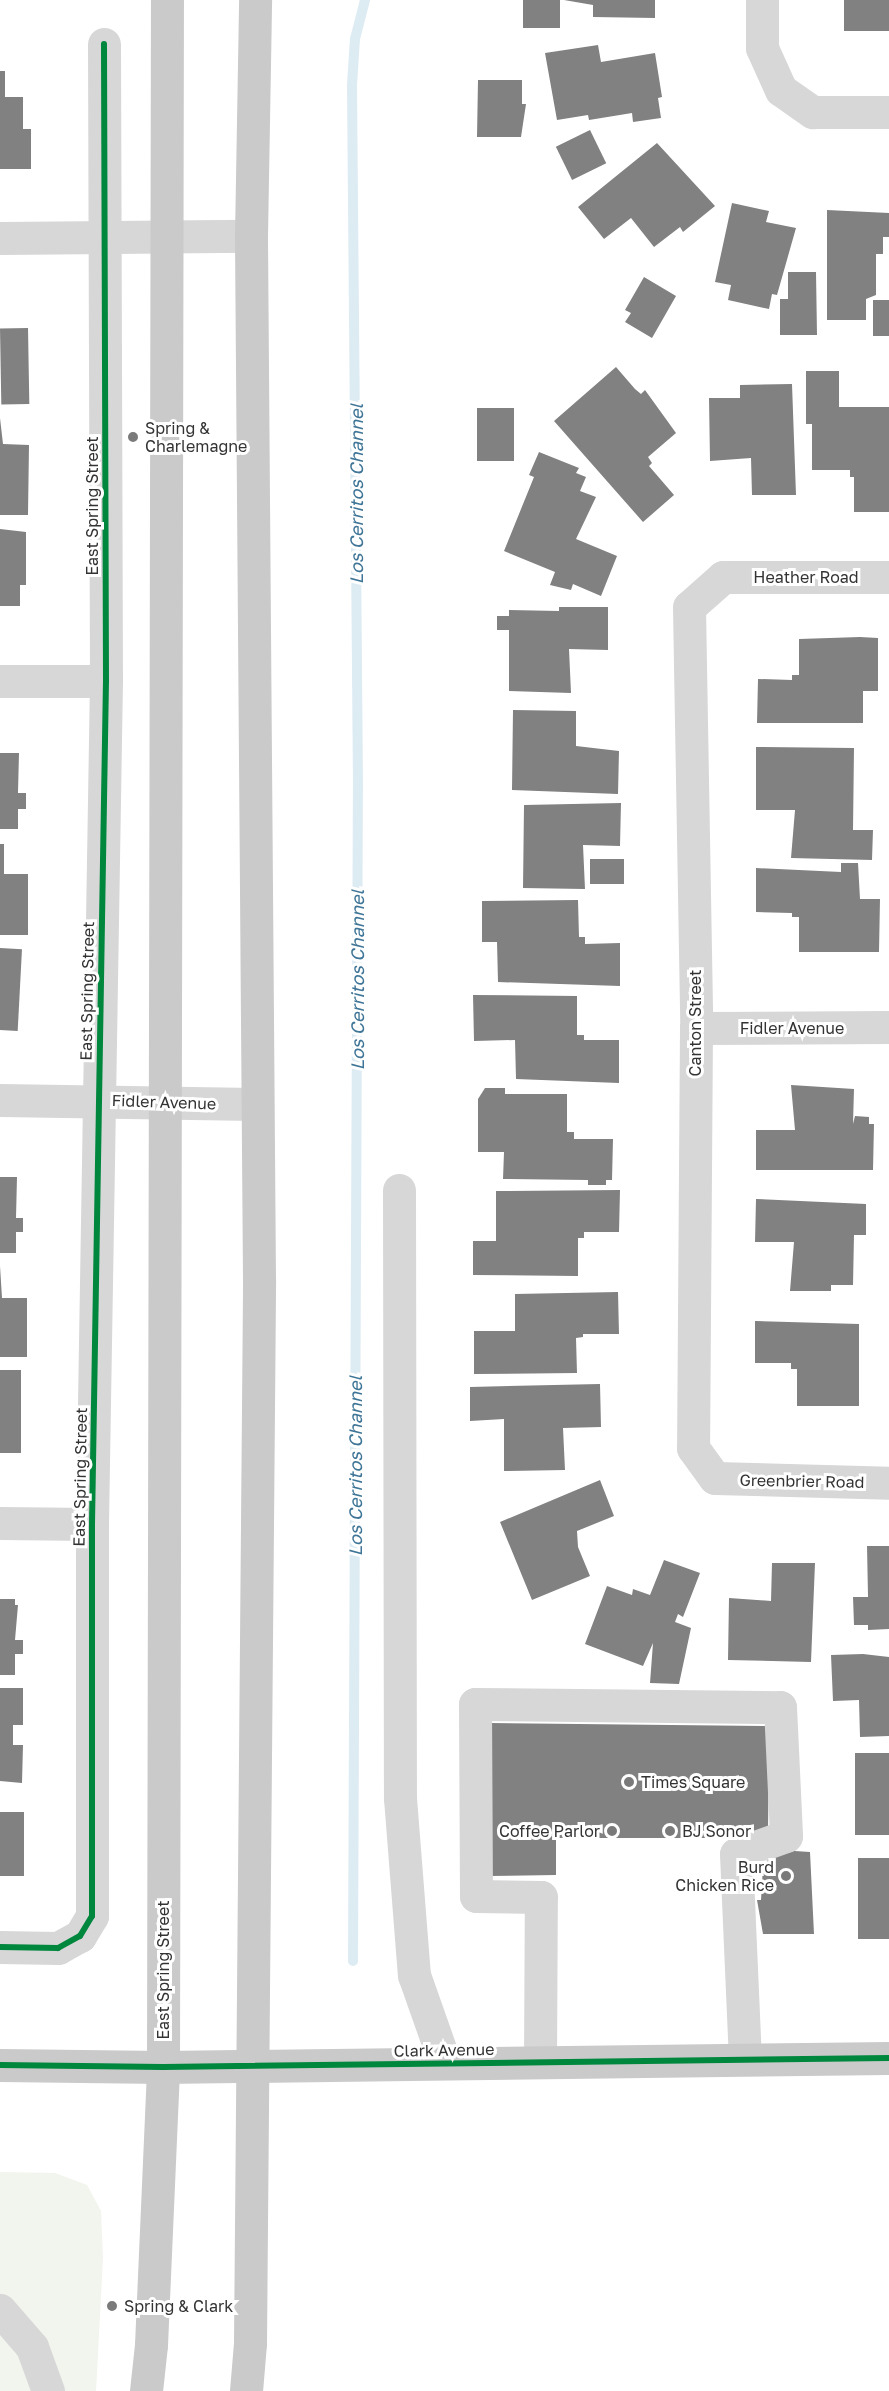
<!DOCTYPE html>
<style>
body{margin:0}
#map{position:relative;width:889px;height:2391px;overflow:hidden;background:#fff;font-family:"Golos Text",sans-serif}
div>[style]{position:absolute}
.green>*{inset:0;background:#f1f5ed}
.stream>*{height:10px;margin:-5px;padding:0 5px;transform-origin:5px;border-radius:5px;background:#ddebf3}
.building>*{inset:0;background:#818181;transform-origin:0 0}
.minor>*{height:33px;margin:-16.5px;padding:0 16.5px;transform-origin:16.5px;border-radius:16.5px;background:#d7d7d7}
.major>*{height:33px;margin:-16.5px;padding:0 16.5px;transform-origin:16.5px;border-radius:16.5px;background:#cacaca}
.cycleway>*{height:6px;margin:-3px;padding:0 3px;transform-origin:3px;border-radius:3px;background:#00873e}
.dots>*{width:16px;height:16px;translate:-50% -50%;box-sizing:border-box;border:3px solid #fff;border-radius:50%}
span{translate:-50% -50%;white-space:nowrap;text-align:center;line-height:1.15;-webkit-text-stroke:6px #fff;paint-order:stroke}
.poi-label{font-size:16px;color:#333}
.left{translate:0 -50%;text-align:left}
.right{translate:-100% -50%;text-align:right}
.street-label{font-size:16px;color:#333}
.water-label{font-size:18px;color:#3f7597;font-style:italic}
</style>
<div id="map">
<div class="green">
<div style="clip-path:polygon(0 2172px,55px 2173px,87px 2185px,101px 2211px,103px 2258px,96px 2391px,0 2391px)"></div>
</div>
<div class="stream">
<div style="left:353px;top:1961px;width:1174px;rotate:-89.76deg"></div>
<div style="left:358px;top:787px;width:702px;rotate:-90.49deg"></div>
<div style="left:352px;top:85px;width:46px;rotate:-86.3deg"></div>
<div style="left:355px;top:39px;width:40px;rotate:-75.6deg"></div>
</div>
<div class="building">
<div style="left:523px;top:0;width:37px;height:28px"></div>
<div style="clip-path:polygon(564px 0,655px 0,655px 18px,593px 17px,593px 5px)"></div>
<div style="left:844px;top:0;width:45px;height:31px"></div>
<div style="clip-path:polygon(598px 45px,601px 62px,655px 53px,662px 97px,658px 98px,661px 118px,633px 122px,632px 113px,589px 120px,588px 115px,557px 120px,545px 53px)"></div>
<div style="clip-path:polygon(0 71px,5px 71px,5px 97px,23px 97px,23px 129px,31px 129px,31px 169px,0 169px)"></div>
<div style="clip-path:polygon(478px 80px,522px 80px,522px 104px,526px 104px,521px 137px,477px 137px)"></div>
<div style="left:590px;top:130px;width:37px;height:38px;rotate:64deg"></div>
<div style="clip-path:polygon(657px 143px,715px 206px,683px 232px,680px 227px,654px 247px,631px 218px,604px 239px,578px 207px)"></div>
<div style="clip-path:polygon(732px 203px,769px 211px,766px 222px,796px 228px,777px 295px,772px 294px,769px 309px,728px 300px,731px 285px,715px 282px)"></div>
<div style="clip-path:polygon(827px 210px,889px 213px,889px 237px,883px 237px,883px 254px,876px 254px,876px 295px,866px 299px,866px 320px,827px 320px)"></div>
<div style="clip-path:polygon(788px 272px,816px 272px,817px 335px,780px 335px,780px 299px,788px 299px)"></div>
<div style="clip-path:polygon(644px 277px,676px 296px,652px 338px,625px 322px,631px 313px,625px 310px)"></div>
<div style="left:873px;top:300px;width:16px;height:36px"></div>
<div style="left:28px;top:328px;width:76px;height:28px;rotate:89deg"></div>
<div style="clip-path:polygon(616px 367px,635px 389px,641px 394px,645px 390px,676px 433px,648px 457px,652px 463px,649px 466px,674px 495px,643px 522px,554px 421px)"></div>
<div style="clip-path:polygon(806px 371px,839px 371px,839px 407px,889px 407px,889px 512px,854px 512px,854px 477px,850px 477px,850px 470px,812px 470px,812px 424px,806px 424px)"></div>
<div style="clip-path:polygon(792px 384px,796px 495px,752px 495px,751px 458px,710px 461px,709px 398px,740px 398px,740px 385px)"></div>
<div style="left:477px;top:408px;width:37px;height:53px"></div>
<div style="clip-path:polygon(0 418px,3px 444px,29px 445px,28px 515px,0 515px)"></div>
<div style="clip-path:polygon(539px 452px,579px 468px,576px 473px,586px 477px,580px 491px,596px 497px,576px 539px,617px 556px,601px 596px,573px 584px,571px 590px,550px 585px,555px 572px,504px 551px,534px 477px,529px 475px)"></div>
<div style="clip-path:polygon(0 529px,26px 532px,26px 585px,20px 585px,20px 606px,0 606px)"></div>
<div style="clip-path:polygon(559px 607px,608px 607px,608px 650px,569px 649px,571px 693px,509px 691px,509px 630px,497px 630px,497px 616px,509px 616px,509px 610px,559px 611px)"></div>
<div style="clip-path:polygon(860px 637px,878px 638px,878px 691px,863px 691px,863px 723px,757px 723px,758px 679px,792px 680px,792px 675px,799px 675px,799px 639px)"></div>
<div style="clip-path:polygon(513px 710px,576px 711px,576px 746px,619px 751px,618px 794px,512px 790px)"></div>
<div style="clip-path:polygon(756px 747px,854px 748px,853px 830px,873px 830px,872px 860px,791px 858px,795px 810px,756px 810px)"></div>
<div style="clip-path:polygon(0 753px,19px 753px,18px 793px,26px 793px,26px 809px,18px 809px,18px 829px,0 829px)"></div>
<div style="clip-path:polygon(621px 803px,620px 846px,583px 845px,585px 889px,523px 888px,524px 805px)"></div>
<div style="clip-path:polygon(0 844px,4px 844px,4px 874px,28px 874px,28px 935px,0 935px)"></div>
<div style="left:590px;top:859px;width:34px;height:25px"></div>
<div style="clip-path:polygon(841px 863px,858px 863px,860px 899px,880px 899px,879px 952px,799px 952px,799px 917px,792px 917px,792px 913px,756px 912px,756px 868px,841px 872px)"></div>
<div style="clip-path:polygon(578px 900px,579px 937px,585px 937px,585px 944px,620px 943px,620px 986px,498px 982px,497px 942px,482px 942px,482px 901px)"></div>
<div style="left:0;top:948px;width:22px;height:82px;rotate:3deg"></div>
<div style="clip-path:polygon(473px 995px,577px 996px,577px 1035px,584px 1035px,584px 1040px,619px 1040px,619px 1083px,516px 1079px,515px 1040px,474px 1041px)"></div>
<div style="clip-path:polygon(791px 1085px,854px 1089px,853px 1124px,855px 1116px,869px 1117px,869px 1124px,874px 1124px,873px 1170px,756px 1170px,756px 1130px,795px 1130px)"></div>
<div style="clip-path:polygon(485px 1088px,505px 1088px,505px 1094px,567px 1094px,567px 1132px,574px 1132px,574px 1139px,613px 1139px,612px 1180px,606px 1180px,606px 1185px,588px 1185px,588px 1180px,503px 1179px,504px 1152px,478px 1152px,478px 1099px)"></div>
<div style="clip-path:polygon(0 1177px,17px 1177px,16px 1218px,23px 1218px,23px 1232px,16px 1232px,16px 1253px,0 1253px)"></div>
<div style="clip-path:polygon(620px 1190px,619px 1232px,584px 1232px,584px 1238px,578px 1238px,578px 1276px,473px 1275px,473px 1241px,496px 1241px,496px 1191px)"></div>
<div style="clip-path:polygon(756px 1199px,866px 1204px,866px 1235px,854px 1235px,853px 1285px,831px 1285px,831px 1291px,790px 1291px,794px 1242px,755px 1242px)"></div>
<div style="clip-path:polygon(0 1266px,2px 1298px,27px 1298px,27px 1357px,0 1357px)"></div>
<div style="clip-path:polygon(618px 1292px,619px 1334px,583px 1334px,583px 1337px,576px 1338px,577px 1373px,474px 1374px,474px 1331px,515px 1331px,515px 1294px)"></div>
<div style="clip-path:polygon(755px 1321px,859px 1324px,859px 1406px,797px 1406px,797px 1369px,791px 1369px,791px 1363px,755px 1363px)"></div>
<div style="left:0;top:1370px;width:21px;height:83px"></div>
<div style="clip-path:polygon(600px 1384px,601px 1427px,563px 1428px,565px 1470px,504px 1471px,504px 1419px,470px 1421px,470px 1387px)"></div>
<div style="clip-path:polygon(600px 1480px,614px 1516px,577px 1531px,578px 1547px,590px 1576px,532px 1600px,500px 1522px)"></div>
<div style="clip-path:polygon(867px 1546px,889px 1546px,889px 1629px,868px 1630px,868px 1625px,854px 1625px,853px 1597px,868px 1597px)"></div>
<div style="clip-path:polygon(664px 1560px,700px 1573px,683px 1617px,678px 1614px,675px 1622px,691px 1628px,679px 1684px,650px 1683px,653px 1643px,643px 1666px,585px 1644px,607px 1586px,632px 1595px,633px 1589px,650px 1595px)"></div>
<div style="clip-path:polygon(772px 1563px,815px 1563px,811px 1662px,728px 1660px,729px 1598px,771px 1601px)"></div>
<div style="clip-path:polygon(0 1599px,15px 1599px,15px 1605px,18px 1605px,15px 1640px,23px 1640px,23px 1654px,15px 1654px,15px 1675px,0 1675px)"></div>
<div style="clip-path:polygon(863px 1654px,889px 1657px,889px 1736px,860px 1737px,859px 1700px,833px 1701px,831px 1655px)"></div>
<div style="clip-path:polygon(0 1688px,23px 1688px,23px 1725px,13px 1725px,13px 1745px,23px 1745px,22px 1783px,0 1781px)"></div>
<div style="clip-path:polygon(490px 1723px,769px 1726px,768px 1838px,556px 1838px,556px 1875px,489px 1876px)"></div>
<div style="left:855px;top:1753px;width:34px;height:82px"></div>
<div style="left:0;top:1812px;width:24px;height:64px"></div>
<div style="clip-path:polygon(764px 1849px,810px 1852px,814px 1934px,763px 1934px,757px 1900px,761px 1900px)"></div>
<div style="left:858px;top:1858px;width:31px;height:81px"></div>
</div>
<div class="minor">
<div style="left:762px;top:0;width:48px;rotate:90deg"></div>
<div style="left:762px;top:48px;width:46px;rotate:65.7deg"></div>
<div style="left:781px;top:90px;width:39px;rotate:35deg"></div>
<div style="left:813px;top:112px;width:76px"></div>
<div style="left:0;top:238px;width:251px;rotate:-0.5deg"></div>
<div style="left:889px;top:577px;width:166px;rotate:180deg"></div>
<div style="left:723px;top:577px;width:45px;rotate:138.6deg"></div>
<div style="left:689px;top:607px;width:421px;rotate:89deg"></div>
<div style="left:696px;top:1028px;width:420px;rotate:90.4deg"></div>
<div style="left:693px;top:1448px;width:37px;rotate:54deg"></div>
<div style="left:715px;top:1478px;width:174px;rotate:1.6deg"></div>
<div style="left:0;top:681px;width:106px"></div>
<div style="left:696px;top:1028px;width:193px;rotate:-0.3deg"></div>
<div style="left:0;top:1100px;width:255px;rotate:0.9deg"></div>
<div style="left:399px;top:1190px;width:608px;rotate:89.91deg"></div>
<div style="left:400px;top:1798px;width:178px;rotate:85.5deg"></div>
<div style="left:414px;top:1975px;width:93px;rotate:70.6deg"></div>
<div style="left:0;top:1523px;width:92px;rotate:0.6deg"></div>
<div style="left:0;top:1947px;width:58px;rotate:1deg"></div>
<div style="left:58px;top:1948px;width:25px;rotate:-29deg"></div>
<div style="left:80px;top:1936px;width:23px;rotate:-59deg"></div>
<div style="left:92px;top:1916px;width:392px;rotate:-90deg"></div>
<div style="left:92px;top:1524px;width:843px;rotate:-89.05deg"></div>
<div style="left:106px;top:681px;width:637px;rotate:-90.18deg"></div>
<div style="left:540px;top:2062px;width:165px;rotate:-89.7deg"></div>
<div style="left:541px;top:1897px;width:65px;rotate:-179.1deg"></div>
<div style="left:476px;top:1896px;width:192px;rotate:-90.3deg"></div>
<div style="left:475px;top:1704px;width:305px;rotate:0.6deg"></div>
<div style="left:780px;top:1707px;width:129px;rotate:87.3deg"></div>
<div style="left:786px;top:1836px;width:53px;rotate:160.2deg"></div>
<div style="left:736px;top:1854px;width:205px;rotate:87.5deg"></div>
<div style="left:0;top:2310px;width:49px;rotate:49.1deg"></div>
<div style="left:32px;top:2347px;width:47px;rotate:70deg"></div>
</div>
<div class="major">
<div style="left:0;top:2065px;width:163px;rotate:0.7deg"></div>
<div style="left:163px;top:2067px;width:726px;rotate:-0.71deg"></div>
<div style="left:146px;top:2391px;width:46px;rotate:-83.8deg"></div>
<div style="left:151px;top:2345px;width:278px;rotate:-87.5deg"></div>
<div style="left:163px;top:2067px;width:2067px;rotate:-89.89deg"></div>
<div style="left:246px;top:2391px;width:48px;rotate:-85.2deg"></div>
<div style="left:250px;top:2343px;width:1063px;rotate:-89.51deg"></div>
<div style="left:259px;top:1280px;width:1044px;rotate:-90.44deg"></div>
<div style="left:251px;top:236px;width:236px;rotate:-89deg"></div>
</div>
<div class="cycleway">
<div style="left:0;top:1947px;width:58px;rotate:1deg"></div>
<div style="left:58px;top:1948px;width:25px;rotate:-29deg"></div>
<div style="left:80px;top:1936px;width:23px;rotate:-59deg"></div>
<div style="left:92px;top:1916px;width:392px;rotate:-90deg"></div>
<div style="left:92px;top:1524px;width:843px;rotate:-89.05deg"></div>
<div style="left:106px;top:681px;width:637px;rotate:-90.18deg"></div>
<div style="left:0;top:2065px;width:163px;rotate:0.7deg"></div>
<div style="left:163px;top:2067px;width:726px;rotate:-0.71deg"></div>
</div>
<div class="dots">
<div style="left:133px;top:437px;background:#7a7a7a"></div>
<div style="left:629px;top:1782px;background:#7a7a7a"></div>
<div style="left:612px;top:1831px;background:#7a7a7a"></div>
<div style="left:670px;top:1831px;background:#7a7a7a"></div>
<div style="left:786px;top:1876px;background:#7a7a7a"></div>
<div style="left:112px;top:2306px;background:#7a7a7a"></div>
</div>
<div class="poi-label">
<span class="left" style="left:145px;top:437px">Spring &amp;<br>Charlemagne</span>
<span class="left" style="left:641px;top:1782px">Times Square</span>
<span class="right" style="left:600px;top:1831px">Coffee Parlor</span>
<span class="left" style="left:682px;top:1831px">BJ Sonor</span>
<span class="right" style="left:774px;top:1876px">Burd<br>Chicken Rice</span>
<span class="left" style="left:124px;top:2306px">Spring &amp; Clark</span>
</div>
<div class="street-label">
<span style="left:92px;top:506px;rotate:-90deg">East Spring Street</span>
<span style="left:806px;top:577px">Heather Road</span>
<span style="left:87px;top:991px;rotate:-89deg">East Spring Street</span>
<span style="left:695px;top:1023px;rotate:-90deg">Canton Street</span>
<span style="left:792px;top:1028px">Fidler Avenue</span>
<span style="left:164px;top:1102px;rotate:2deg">Fidler Avenue</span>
<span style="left:80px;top:1477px;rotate:-89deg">East Spring Street</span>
<span style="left:802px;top:1481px;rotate:1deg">Greenbrier Road</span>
<span style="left:163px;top:1970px;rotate:-90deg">East Spring Street</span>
<span style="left:444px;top:2050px;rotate:-1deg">Clark Avenue</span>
</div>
<div class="water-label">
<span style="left:356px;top:494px;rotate:-90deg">Los Cerritos Channel</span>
<span style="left:357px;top:980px;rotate:-90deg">Los Cerritos Channel</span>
<span style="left:355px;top:1466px;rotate:-90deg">Los Cerritos Channel</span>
</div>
</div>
